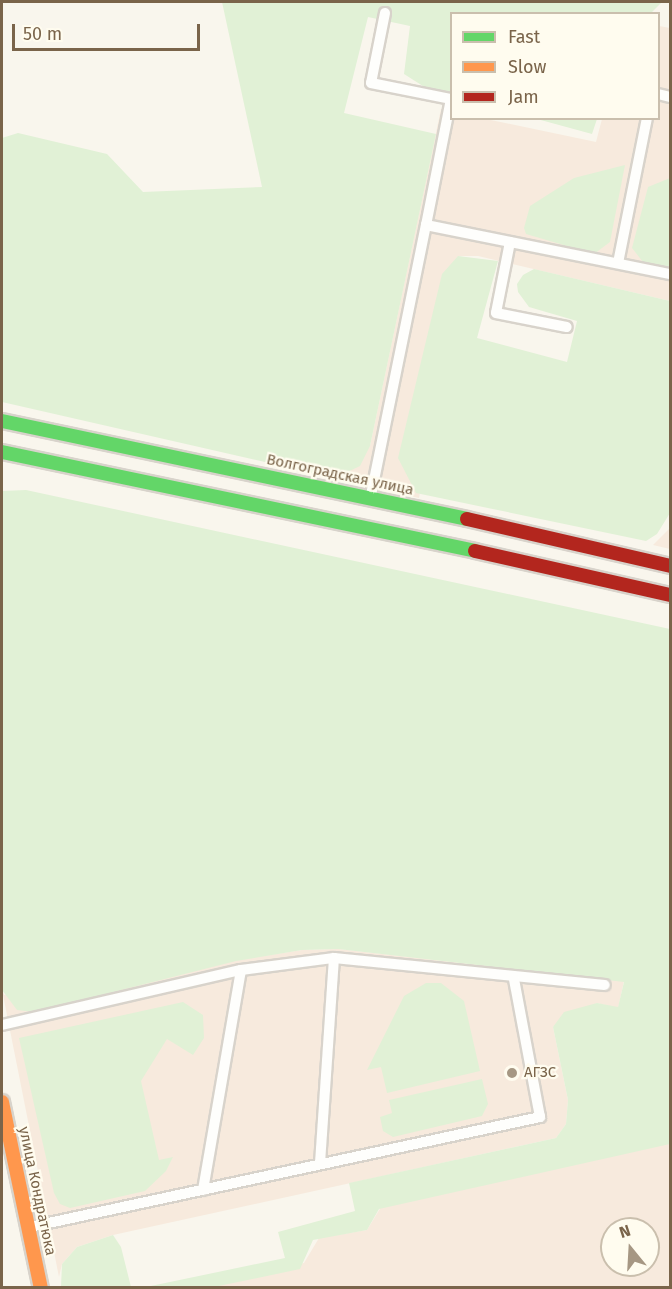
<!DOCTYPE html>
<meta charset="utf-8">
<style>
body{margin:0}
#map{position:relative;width:672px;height:1289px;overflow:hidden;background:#f9f6ed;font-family:"Fira Sans",sans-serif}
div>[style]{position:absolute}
.commercial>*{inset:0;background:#f7eadd}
.green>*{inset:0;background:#e1f1d6}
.roads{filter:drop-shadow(2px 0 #d8d3cb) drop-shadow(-2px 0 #d8d3cb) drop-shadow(0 2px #d8d3cb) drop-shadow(0 -2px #d8d3cb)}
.lane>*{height:10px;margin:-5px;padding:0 5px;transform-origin:5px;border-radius:5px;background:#fefefc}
.fast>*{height:14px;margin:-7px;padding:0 7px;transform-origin:7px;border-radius:7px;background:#63d668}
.slow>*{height:14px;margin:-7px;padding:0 7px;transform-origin:7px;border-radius:7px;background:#ff974d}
.jam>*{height:14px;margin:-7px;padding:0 7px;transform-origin:7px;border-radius:7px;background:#b3261e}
.dots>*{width:16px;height:16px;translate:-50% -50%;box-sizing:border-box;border:3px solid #fffcef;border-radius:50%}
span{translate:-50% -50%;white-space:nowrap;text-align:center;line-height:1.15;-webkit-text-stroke:4.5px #fffcef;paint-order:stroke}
.street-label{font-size:15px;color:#7a644a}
.poi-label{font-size:15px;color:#7a644a}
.left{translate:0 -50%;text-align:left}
.frame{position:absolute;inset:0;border:3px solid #7a644a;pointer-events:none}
.legend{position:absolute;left:450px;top:12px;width:210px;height:108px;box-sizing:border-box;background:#fffcef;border:2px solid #cabfad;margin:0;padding:8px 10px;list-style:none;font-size:18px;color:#7a644a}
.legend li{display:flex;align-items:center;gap:12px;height:30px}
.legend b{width:30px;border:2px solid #cabfad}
.north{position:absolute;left:600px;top:1217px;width:60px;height:60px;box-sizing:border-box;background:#fffcef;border:2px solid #cabfad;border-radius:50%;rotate:342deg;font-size:16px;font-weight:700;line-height:24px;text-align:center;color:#7a644a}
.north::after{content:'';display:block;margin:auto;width:21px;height:27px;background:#a69783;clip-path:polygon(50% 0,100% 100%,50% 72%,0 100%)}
.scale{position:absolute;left:12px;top:24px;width:188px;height:27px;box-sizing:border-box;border:3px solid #7a644a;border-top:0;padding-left:8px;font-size:18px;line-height:21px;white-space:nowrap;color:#7a644a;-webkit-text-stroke:4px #fffcef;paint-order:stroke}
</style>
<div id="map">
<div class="commercial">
<div style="clip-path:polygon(659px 26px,670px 28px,670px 301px,478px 256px,458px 256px,419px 498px,335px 478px,370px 446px,441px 109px,451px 111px,452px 118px,486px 119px,596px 142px,602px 119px,658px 118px)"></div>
<div style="clip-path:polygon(670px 528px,670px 549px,653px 545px)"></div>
<div style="clip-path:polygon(338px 949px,624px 981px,618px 1008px,597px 1003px,553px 1027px,568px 1100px,566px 1124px,556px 1138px,113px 1235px,77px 1247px,62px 1264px,59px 1277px,2px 990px,4px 995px,302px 950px)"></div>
<div style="clip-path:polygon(evenodd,670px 1140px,670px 1287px,188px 1288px,304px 1263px,319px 1238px,367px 1230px,381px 1207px,670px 1140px,612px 1229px,648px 1229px,648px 1265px,612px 1265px,612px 1229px)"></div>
</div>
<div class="green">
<div style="clip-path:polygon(222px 2px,662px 2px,651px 13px,452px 14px,451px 95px,426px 88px,404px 74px,410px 26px,368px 17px,344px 113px,436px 134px,370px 446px,360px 466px,335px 478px,2px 402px,2px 138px,18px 133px,107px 154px,143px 192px,262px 187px)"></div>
<div style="clip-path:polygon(537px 119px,597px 119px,592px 134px)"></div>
<div style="clip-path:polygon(625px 165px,610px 242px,594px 254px,526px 234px,524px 228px,530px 206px,574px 178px)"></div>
<div style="clip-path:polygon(670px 178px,670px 268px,643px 262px,632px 248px,648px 187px)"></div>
<div style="clip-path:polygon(458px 256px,498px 261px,477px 338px,567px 362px,577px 321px,529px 307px,518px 292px,517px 284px,523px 275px,534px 269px,670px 301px,670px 513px,657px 534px,646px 541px,416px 493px,398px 458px,442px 274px)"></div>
<div style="clip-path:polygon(26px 490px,670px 629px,670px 1144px,379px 1209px,367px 1230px,313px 1240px,300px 1269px,214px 1287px,146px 1287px,285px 1258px,278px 1232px,355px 1211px,349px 1183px,556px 1138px,566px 1124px,568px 1100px,553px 1027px,564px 1012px,597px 1003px,618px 1007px,624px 982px,338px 949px,302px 950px,236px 961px,34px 1012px,17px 1010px,2px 990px,2px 491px)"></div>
<div style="clip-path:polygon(426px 983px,441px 983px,464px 1001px,480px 1071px,387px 1093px,381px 1067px,367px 1070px,404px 996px)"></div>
<div style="clip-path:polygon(183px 1002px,203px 1015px,204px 1038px,193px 1055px,167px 1039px,141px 1081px,159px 1160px,173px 1157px,166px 1171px,145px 1191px,70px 1208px,60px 1204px,54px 1193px,19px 1038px)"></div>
<div style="clip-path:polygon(482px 1079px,488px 1104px,482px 1116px,393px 1137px,383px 1131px,380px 1117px,392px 1113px,389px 1100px)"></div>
<div style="clip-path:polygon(113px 1235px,121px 1247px,131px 1287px,61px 1287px,62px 1264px,77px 1247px)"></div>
</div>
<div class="roads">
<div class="lane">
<div style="left:385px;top:13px;width:71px;rotate:101.3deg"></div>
<div style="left:371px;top:83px;width:82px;rotate:11.3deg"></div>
<div style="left:451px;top:99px;width:128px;rotate:101.2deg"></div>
<div style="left:658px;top:94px;width:12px;rotate:14deg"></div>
<div style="left:510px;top:242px;width:72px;rotate:101.2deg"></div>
<div style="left:496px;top:313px;width:72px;rotate:11.2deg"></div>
<div style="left:618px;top:263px;width:148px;rotate:-78.7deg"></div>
<div style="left:371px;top:495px;width:276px;rotate:-78.5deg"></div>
<div style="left:426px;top:225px;width:249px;rotate:11.4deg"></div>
<div style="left:2px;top:1025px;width:245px;rotate:-13deg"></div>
<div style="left:241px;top:970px;width:94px;rotate:-7.4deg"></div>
<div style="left:334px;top:958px;width:272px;rotate:5.7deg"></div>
<div style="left:320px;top:1163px;width:205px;rotate:-86.1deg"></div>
<div style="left:203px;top:1190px;width:223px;rotate:-80.2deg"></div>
<div style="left:30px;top:1227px;width:522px;rotate:-12.17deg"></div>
<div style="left:540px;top:1117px;width:140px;rotate:-100.7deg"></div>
</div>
<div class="fast">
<div style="left:2px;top:421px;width:475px;rotate:11.9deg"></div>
<div style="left:2px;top:452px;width:483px;rotate:11.8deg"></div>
</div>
<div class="slow">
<div style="left:2px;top:1102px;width:190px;rotate:78.2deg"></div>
</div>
<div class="jam">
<div style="left:467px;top:519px;width:208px;rotate:13deg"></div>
<div style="left:475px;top:551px;width:200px;rotate:12.7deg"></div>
</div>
</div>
<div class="dots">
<div style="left:512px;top:1073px;background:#a69783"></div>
</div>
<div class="street-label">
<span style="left:340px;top:475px;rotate:12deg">Волгоградская улица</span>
<span style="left:37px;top:1191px;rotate:78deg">улица Кондратюка</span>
</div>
<div class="poi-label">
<span class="left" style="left:524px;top:1073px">АГЗС</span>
</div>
<div class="frame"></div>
<ul class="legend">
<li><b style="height:8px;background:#63d668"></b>Fast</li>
<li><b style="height:8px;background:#ff974d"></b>Slow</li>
<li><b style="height:8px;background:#b3261e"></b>Jam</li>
</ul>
<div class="north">N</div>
<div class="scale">50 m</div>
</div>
